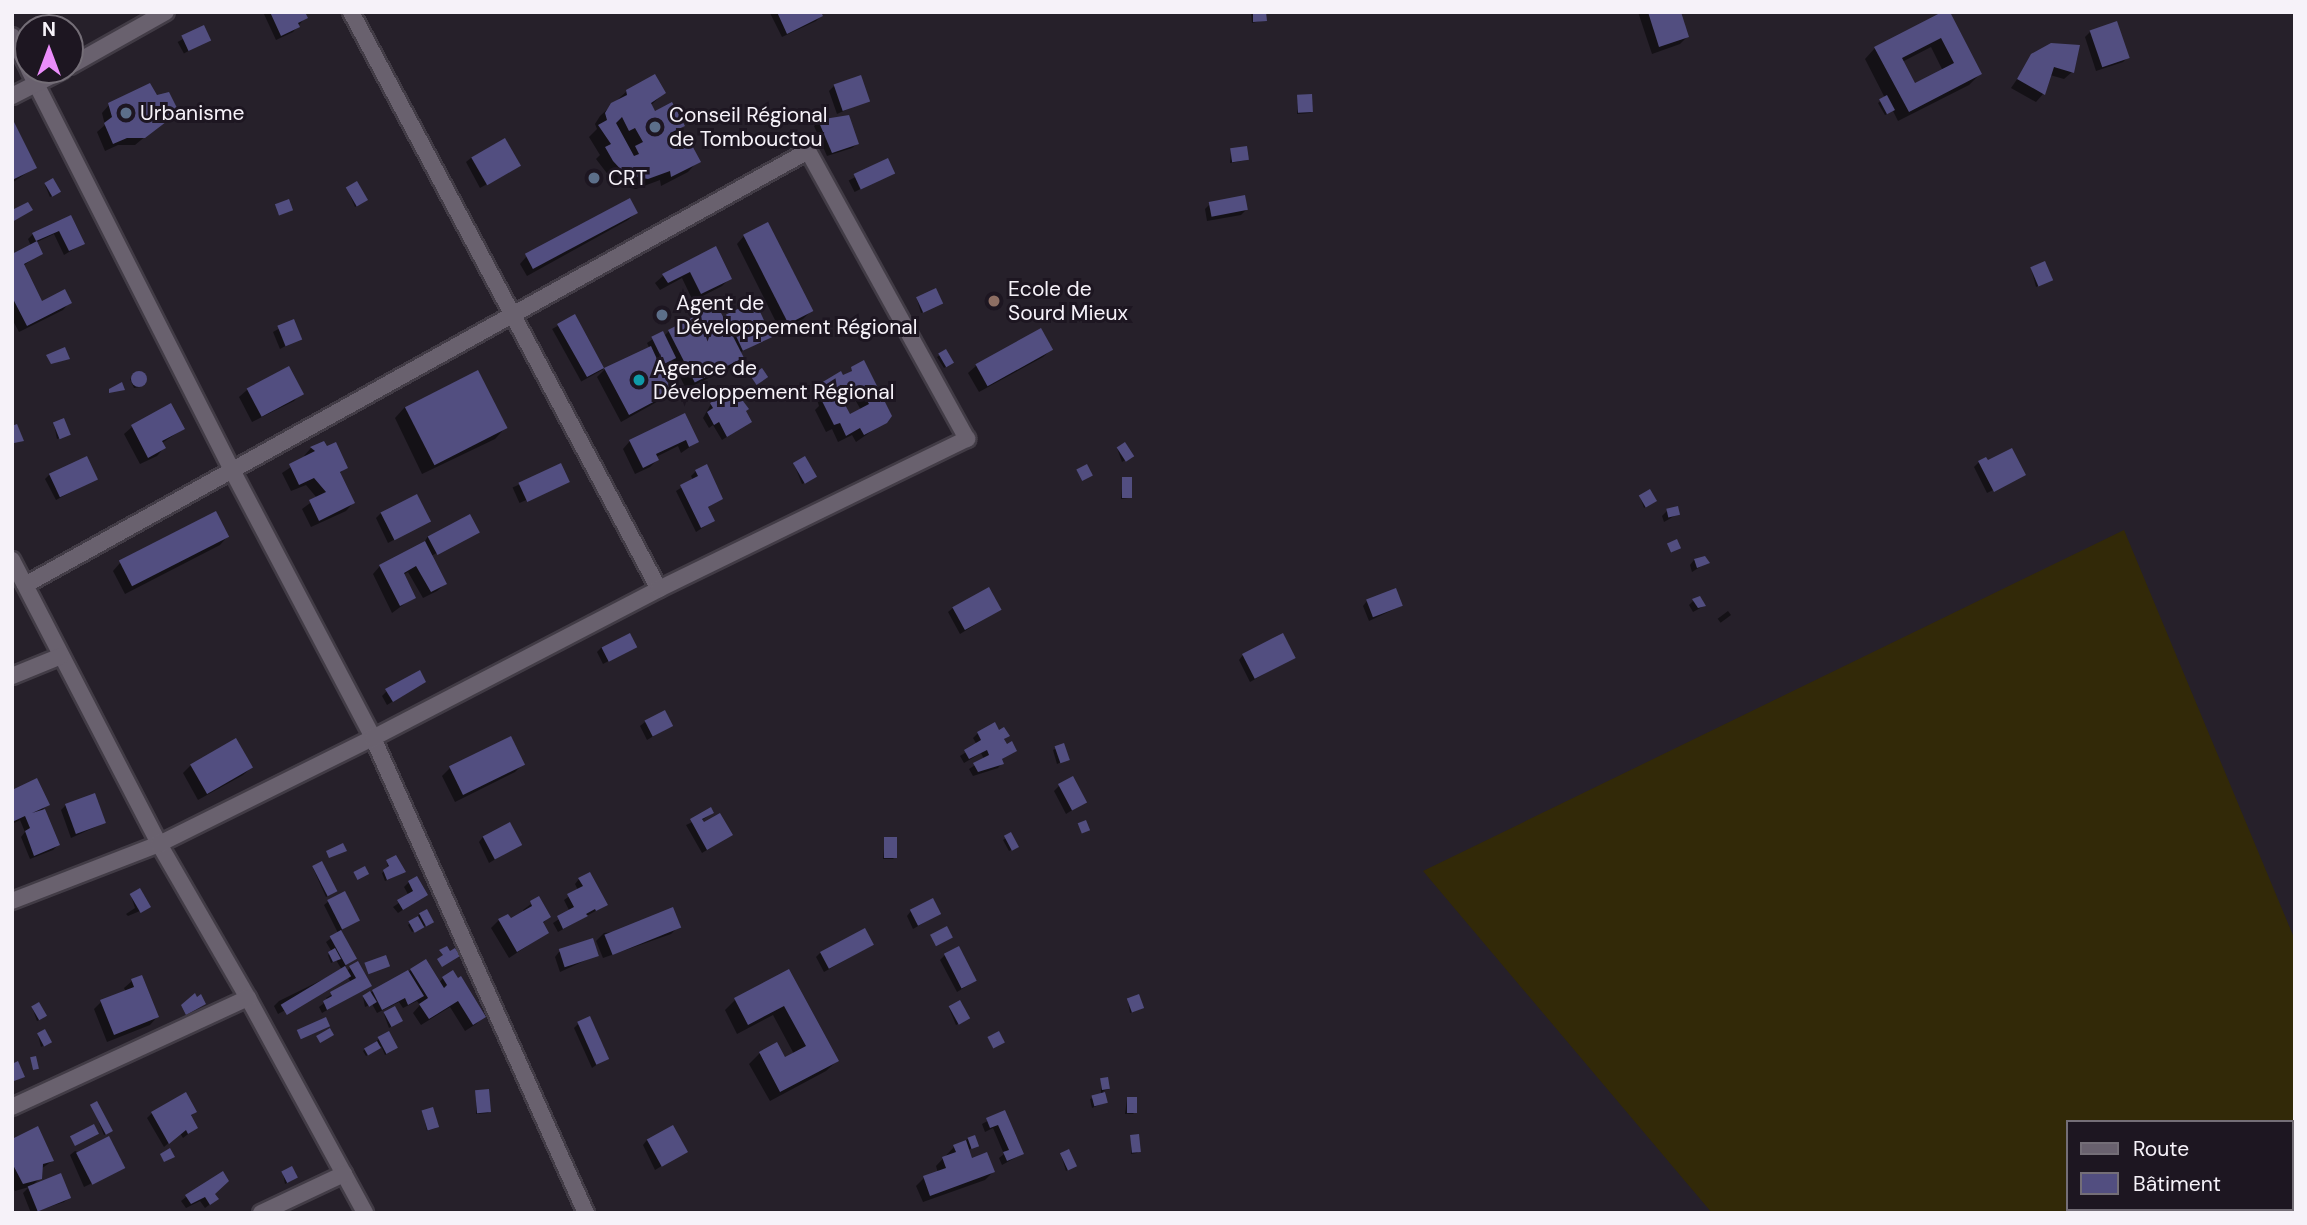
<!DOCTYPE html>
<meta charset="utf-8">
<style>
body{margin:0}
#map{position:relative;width:2307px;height:1225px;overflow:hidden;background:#26202a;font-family:"DM Sans",sans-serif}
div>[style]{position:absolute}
.sand>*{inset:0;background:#322908}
.shadow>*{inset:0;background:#0007;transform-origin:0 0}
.building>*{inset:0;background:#524e80;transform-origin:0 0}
.round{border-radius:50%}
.roads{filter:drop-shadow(2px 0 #423c46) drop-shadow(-2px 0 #423c46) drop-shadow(0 2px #423c46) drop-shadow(0 -2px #423c46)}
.minor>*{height:16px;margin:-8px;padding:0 8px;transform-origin:8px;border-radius:8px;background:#69616e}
.dots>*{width:19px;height:19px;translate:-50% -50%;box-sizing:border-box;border:4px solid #1d1621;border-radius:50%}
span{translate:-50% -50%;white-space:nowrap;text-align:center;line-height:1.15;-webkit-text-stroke:6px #1d1621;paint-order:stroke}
.poi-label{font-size:21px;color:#f6f2f9}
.left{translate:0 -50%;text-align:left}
.frame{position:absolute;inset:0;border:14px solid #f6f2f9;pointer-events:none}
.legend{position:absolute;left:2066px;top:1120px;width:228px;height:91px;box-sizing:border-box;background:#1d1621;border:2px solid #746e77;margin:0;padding:9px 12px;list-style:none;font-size:21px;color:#f6f2f9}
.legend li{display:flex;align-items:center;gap:14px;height:35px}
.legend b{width:35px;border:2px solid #746e77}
.north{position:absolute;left:14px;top:14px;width:70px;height:70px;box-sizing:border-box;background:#1d1621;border:2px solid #746e77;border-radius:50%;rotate:0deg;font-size:19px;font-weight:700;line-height:28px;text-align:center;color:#f6f2f9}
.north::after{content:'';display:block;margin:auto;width:24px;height:32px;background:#eb8dfb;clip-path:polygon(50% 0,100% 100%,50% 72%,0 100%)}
</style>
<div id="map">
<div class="sand">
<div style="clip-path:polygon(evenodd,2124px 530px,2295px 940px,2295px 1213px,1712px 1213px,1423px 871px,2124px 530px,2067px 1122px,2291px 1122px,2291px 1209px,2067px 1209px,2067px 1122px)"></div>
</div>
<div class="shadow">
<div style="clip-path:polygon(41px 12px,60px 12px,50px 20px)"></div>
<div style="clip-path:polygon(263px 12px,303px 12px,305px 18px,293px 32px,276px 40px)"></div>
<div style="clip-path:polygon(819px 12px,821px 16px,816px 21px,782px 37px,770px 13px)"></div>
<div style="clip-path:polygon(1251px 12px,1265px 12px,1265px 20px,1252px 23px)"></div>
<div style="clip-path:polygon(1638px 12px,1679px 12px,1687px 37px,1680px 44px,1652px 54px)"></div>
<div style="clip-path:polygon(evenodd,1945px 12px,1980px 74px,1969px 85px,1898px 121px,1893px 111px,1885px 115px,1878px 103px,1885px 98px,1865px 59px,1875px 48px,1945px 12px,1931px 47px,1943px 71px,1914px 85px,1902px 62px,1931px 47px)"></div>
<div style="clip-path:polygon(2116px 23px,2128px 57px,2123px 62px,2096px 71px,2085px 37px,2090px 32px)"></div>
<div style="left:203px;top:28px;width:13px;height:29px;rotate:61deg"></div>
<div style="clip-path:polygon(2033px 56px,2072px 72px,2064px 79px,2050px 75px,2043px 94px,2036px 102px,2011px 88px)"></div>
<div style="clip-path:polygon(834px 86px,868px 100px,837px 114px,829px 91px)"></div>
<div style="clip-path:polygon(627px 91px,664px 93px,650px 106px,655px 114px,683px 125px,670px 137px,675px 147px,698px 161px,688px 172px,661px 186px,660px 180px,636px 189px,616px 185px,596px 159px,600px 155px,589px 137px,597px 129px,595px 124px,600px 116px)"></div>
<div style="clip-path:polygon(1298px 97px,1312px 112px,1310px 113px,1297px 114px)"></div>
<div style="clip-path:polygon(109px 105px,171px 115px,135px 145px,118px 145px,105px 151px,97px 132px,105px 125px,102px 113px)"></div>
<div style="clip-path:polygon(12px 121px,35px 167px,12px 183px)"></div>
<div style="clip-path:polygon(819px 122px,857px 144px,852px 148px,827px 156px,814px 126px)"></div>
<div style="clip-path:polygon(1231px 150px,1247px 160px,1230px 163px)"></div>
<div style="clip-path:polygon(471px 158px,519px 166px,480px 188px,466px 162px)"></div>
<div style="left:887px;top:161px;width:13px;height:43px;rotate:63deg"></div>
<div style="clip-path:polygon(45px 185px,57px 193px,50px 197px)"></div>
<div style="clip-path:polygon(347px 188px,364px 202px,355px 207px)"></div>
<div style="clip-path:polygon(1210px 204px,1246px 210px,1241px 215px,1207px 221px,1205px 209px)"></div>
<div style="clip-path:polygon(636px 213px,628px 220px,527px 276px,520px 264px,527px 256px)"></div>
<div style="clip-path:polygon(70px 217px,82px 244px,64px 255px,54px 234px,35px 243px,41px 253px,23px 266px,42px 303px,70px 302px,63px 310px,19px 332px,12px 319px,12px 256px,31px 246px,28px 239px,33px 234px)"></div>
<div style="clip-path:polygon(744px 236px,811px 311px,803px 319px,780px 330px,737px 244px)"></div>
<div style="clip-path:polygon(715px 248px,730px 278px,722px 286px,693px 301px,682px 278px,660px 290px,655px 283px,663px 276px)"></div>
<div style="clip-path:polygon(2031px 268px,2049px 281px,2036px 287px)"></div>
<div style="clip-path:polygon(917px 299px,939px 304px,921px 313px)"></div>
<div style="clip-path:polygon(727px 316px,770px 336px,739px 353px,741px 358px,734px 366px,686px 389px,672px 360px,659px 368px,670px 392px,662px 399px,621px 422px,597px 377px,605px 369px,650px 349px,647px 343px,662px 333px,664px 336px,669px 331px,723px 320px)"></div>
<div style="left:574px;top:317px;width:60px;height:25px;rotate:61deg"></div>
<div style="clip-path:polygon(293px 321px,300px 338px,280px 349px,273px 332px)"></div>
<div style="clip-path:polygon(1051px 350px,1043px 357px,979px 392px,968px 373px,976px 366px)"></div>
<div style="clip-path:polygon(946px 351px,950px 364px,944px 368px,937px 357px)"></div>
<div style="clip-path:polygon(evenodd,864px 363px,889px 419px,856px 442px,852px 435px,838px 442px,832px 429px,826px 432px,815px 410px,819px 406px,815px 393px,822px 385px,842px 378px,864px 363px,853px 396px,861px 410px,849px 416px,842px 402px,853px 396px)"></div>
<div style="clip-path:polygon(139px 374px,144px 381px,140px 387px,134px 388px,130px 379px)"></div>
<div style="clip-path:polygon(247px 390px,301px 393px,294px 401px,252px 422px,239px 397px)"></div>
<div style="clip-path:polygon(711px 404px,750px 422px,722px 440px,713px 425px,709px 428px,703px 418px)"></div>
<div style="clip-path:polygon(170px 406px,183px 429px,162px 443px,164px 448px,157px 456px,140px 464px,124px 434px,132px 427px)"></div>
<div style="clip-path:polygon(405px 407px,505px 428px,495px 439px,422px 474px,395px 418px)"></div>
<div style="clip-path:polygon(684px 415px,697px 442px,681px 453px,678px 446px,656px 457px,657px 460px,650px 467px,635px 474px,623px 449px,630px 441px)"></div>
<div style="clip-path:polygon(54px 424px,69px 434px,57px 439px)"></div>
<div style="clip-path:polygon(323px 443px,346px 467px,339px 474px,353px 503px,346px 511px,311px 527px,302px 509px,317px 498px,306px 485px,291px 491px,282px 473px,306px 457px,304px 456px,311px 448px)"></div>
<div style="clip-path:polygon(1117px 448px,1130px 457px,1122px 462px)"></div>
<div style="clip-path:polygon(1979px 462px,2024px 475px,1987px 493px,1974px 467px)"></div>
<div style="clip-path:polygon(794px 464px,813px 479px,802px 484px)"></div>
<div style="left:561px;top:466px;width:17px;height:53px;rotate:66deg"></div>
<div style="clip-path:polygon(696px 471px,721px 499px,707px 508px,713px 521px,696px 532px,676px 491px,693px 480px,691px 476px)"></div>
<div style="clip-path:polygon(50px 474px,96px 479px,56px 500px,45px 479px)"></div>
<div style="clip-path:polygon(1123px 479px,1131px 496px,1129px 498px,1121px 499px)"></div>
<div style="clip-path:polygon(1640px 497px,1653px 502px,1644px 508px)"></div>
<div style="clip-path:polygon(1667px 511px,1678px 514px,1664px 522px,1662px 516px)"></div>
<div style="clip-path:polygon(381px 513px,429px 521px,388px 543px,376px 518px)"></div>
<div style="clip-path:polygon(477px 532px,431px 556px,445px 584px,437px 591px,423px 598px,408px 572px,403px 575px,414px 597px,392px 613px,373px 574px,380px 566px,424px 543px,428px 536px)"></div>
<div style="clip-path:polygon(227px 537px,220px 545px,125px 594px,113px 571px,120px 563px)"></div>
<div style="clip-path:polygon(1694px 560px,1708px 562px,1692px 572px,1690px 565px)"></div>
<div style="clip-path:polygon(1367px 601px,1401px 606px,1369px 621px,1363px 606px)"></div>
<div style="clip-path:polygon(1693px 601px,1704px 606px,1693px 612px,1689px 605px)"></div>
<div style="clip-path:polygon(953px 608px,999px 610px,960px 634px,948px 612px)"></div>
<div style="left:1728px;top:611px;width:5px;height:13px;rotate:53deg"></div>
<div style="clip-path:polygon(602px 647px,635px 647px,603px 664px,597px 652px)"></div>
<div style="clip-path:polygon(1243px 655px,1294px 657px,1250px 682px,1239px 660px)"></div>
<div style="clip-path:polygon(424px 682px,387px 705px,382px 696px,387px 691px)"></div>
<div style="clip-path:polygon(645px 722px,671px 726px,647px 740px,640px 726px)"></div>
<div style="clip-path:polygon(994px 724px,998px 732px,1007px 736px,1003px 741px,1006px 747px,1015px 750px,1001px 760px,1002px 763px,998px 768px,973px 776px,969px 769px,984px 759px,981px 753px,964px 763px,960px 756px,977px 745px,973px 738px,978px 733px)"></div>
<div style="clip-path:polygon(1063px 745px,1068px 759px,1057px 764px,1053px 750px)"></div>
<div style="clip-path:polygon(523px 764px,515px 772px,455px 802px,442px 776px,450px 768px)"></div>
<div style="clip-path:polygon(191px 765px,251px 768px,243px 775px,198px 800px,183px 773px)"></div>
<div style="clip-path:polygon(1059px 786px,1085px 802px,1066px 814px,1054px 791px)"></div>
<div style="clip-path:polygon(12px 792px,48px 804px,43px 809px,58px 845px,53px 850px,30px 859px,21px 837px,25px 832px,20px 820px,12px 824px)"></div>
<div style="clip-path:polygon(66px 805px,104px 823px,71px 838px,61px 810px)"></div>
<div style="clip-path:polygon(712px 813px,701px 821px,731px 835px,702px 853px,686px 825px)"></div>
<div style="clip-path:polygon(1010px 835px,1015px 848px,1009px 851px,1003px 840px)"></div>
<div style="clip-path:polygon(483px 837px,520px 844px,489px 863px,479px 842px)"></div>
<div style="clip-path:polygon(885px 839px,895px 857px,893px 859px,883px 859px)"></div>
<div style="clip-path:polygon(387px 861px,402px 873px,385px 881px,382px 873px,388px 869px)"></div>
<div style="clip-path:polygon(313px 868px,333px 893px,326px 897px)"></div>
<div style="clip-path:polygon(579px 879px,606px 905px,558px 932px,553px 923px,570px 912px,564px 900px,578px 890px,575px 884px)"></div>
<div style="clip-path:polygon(409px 882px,425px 895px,398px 913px,393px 907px,409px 896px,404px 887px)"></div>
<div style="clip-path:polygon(131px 896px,147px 908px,128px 916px,126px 914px,135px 908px)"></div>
<div style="clip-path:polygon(539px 898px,549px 917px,542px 924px,547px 933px,509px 958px,491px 928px,499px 920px,510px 921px,524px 913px,523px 910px)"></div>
<div style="clip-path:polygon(329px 901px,357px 919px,340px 931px,355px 958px,344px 967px,346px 972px,350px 968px,369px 986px,322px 1013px,319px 1007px,328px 1000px,326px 998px,351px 983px,348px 977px,278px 1014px,274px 1006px,279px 1001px,342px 970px,336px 960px,331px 963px,328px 955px,332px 952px,326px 942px,338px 933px,324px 905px)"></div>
<div style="clip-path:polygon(911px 911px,939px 914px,913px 929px,907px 916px)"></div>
<div style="clip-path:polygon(420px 914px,430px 923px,412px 932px,408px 925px)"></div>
<div style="clip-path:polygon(679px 926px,671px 934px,603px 958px,596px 941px,604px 933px)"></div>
<div style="clip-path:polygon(872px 945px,824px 972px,816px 957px,821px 952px)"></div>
<div style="clip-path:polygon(559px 952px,597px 955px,560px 972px,555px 957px)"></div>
<div style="clip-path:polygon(945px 955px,975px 981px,957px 992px,940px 960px)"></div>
<div style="clip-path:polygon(426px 962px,439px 983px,443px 978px,484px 1016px,476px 1024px,465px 1031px,450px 1007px,421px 1025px,413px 1013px,420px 1005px,417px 1001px,403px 1008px,399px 1002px,377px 1013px,372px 1004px,365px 1007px,363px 997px)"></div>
<div style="clip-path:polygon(788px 971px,837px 1061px,826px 1071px,770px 1101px,749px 1064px,760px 1053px,784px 1060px,794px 1054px,773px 1015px,737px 1034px,725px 1010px,735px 1000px)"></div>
<div style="clip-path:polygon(132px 981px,157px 1017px,150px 1025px,107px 1042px,94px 1009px,101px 1002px,126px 992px,124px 988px)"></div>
<div style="clip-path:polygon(1128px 1000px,1140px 1009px,1130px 1013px)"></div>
<div style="clip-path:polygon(32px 1007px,43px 1018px,37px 1021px)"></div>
<div style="clip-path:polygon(949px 1008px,966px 1020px,956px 1025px)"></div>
<div style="clip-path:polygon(384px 1014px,399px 1022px,389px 1028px)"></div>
<div style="clip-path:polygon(578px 1024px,606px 1058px,592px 1068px,574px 1028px)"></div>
<div style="clip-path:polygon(38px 1035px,48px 1043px,41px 1047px)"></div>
<div style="clip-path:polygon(379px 1039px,394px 1050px,385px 1055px,381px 1046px,366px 1056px,363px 1051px)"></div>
<div style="clip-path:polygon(1101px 1080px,1109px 1089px,1103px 1091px,1106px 1102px,1092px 1108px,1090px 1099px,1101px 1095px)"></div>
<div style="clip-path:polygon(476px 1092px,490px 1111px,488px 1113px,476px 1114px)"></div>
<div style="clip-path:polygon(1127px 1099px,1135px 1112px,1133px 1114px,1125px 1114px)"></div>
<div style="clip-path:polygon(92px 1105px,109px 1133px,104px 1135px)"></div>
<div style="clip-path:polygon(195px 1112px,190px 1117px,196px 1128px,183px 1138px,180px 1133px,164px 1147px,147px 1118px,152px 1113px)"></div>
<div style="clip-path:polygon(1004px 1112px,1022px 1154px,1002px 1165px,999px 1158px,1004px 1154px,993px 1128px,985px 1132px,982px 1124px)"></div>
<div style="clip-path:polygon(423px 1113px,437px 1126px,436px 1128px,427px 1131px)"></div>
<div style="clip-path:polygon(1131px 1137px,1139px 1151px,1137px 1153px,1131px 1154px)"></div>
<div style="clip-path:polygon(968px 1139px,977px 1146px,968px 1150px,971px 1160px,993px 1172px,985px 1180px,923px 1202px,916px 1186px,924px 1178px,938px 1173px,936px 1166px,954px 1147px)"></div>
<div style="clip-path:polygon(647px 1140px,685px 1152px,655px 1170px,643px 1145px)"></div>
<div style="clip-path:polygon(12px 1141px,52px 1161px,41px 1169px,40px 1178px,32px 1186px,69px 1198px,64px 1202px,31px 1213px,23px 1193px,29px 1187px,15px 1191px,12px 1186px)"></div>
<div style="clip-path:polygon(75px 1151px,123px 1168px,84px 1187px,70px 1155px)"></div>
<div style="clip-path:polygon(1061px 1155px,1073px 1167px,1066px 1171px)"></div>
<div style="clip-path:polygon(283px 1173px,294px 1179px,285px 1184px)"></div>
<div style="clip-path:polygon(213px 1194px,217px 1199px,205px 1208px,200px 1201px,186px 1208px,181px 1201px,186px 1197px)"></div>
</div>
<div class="building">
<div style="clip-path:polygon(270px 12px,305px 12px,308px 18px,298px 23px,300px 27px,281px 36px)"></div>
<div style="clip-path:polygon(777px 12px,821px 12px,823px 16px,787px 34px)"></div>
<div style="clip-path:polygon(1253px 12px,1266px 12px,1267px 21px,1253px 22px)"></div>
<div style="clip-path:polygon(1648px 12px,1681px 12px,1689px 37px,1659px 47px)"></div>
<div style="clip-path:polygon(evenodd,1942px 12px,1950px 12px,1982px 74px,1909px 112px,1874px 47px,1942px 12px,1941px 38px,1954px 63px,1915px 83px,1902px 58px,1941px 38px)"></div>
<div style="left:2117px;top:21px;width:39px;height:29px;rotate:71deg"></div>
<div style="left:204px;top:25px;width:17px;height:25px;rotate:65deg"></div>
<div style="clip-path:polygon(2051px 43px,2080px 45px,2074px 73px,2054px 67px,2045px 95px,2017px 79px,2031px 54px)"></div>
<div style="clip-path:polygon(evenodd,655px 74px,666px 93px,651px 103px,655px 111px,672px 102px,685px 126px,670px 133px,676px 144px,688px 138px,701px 162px,671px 177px,670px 171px,648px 179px,626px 175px,613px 161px,605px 147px,611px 144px,598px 125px,607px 120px,605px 113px,611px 103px,627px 95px,626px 90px,655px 74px,622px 117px,629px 131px,635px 128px,643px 142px,635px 146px,639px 154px,634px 156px,616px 123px,622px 117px)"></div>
<div style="left:861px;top:75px;width:28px;height:29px;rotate:71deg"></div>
<div style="clip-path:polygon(150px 83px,157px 95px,169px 92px,179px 112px,145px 138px,127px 138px,113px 144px,104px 123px,112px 117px,108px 103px)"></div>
<div style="left:1312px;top:94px;width:18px;height:15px;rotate:87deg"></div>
<div style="left:1887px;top:95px;width:17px;height:9px;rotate:62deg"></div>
<div style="clip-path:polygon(849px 115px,859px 144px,832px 153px,818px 120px)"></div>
<div style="clip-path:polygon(12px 118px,37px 168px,12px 180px)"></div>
<div style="left:505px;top:138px;width:32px;height:39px;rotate:60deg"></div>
<div style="left:1247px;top:146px;width:14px;height:17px;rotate:82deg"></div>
<div style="left:888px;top:158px;width:17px;height:38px;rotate:65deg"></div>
<div style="left:53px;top:178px;width:16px;height:10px;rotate:60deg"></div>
<div style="left:357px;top:181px;width:22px;height:13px;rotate:60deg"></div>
<div style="left:1245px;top:195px;width:15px;height:37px;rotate:79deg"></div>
<div style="left:630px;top:198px;width:17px;height:119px;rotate:62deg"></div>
<div style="left:289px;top:199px;width:12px;height:15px;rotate:70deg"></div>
<div style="clip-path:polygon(28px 202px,33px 210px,12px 222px,12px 210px)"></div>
<div style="clip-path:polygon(71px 215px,85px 244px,69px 251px,59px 231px,36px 241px,32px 233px)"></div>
<div style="left:768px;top:222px;width:100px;height:28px;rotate:63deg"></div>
<div style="clip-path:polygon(37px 241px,43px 254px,24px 264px,42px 301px,65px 289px,72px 303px,27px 326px,12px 297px,12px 254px)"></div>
<div style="clip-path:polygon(716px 246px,732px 279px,701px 294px,690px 272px,668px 283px,662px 274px)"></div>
<div style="left:2045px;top:261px;width:21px;height:16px;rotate:67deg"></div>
<div style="left:936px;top:288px;width:17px;height:22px;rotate:65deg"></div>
<div style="left:755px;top:301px;width:40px;height:32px;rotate:65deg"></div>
<div style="left:717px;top:305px;width:59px;height:55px;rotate:63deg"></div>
<div style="clip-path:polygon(575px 314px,604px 368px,651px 346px,672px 392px,629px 415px,604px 368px,587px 377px,557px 324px)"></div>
<div style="left:294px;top:319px;width:22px;height:18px;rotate:68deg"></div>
<div style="left:1041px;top:328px;width:25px;height:75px;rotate:61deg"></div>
<div style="left:663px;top:331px;width:30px;height:13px;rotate:64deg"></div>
<div style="clip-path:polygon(65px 347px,70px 359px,51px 364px,46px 355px)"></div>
<div style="left:946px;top:349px;width:16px;height:9px;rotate:60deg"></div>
<div style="clip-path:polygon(evenodd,864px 360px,892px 416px,887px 423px,864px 435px,860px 428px,846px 436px,840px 423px,834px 425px,822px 401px,827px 398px,821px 383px,841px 371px,843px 375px,852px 371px,851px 367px,864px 360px,861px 389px,869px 404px,850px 414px,842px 399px,861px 389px)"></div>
<div style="left:289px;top:366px;width:32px;height:48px;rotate:62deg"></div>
<div style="left:762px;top:368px;width:11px;height:14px;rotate:56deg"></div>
<div style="left:478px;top:370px;width:65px;height:82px;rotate:63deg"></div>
<div class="round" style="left:131px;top:371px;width:16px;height:16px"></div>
<div style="clip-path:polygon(122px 382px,125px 390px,109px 393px,109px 389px)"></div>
<div style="clip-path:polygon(734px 389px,749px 409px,746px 411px,752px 422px,727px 437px,719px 422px,714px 425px,707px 412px,713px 408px,710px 403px)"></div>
<div style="clip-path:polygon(171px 403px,185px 429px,162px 441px,166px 448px,148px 458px,131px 425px)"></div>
<div style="clip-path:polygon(685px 413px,699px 442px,689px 447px,686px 440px,656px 454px,659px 460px,643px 468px,629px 440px)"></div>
<div style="left:64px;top:418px;width:18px;height:12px;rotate:68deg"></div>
<div style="clip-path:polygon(17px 424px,24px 441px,14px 443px,12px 426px)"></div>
<div style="clip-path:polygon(324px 441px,327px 446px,336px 442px,348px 468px,340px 472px,355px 503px,319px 521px,309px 500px,326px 492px,314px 478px,299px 485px,289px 464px,315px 451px,310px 447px)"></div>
<div style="left:1125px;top:442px;width:17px;height:10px;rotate:57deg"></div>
<div style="clip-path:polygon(2012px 448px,2026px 475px,1994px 492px,1978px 461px,1986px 457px,1988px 460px)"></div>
<div style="left:87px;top:456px;width:26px;height:42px;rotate:65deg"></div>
<div style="left:805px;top:456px;width:24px;height:14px;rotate:60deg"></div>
<div style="left:561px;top:463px;width:21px;height:47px;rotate:65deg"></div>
<div style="clip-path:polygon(707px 464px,723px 499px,708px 507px,715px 521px,701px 528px,680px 485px,698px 476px,695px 470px)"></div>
<div style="left:1087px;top:464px;width:13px;height:12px;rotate:63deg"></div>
<div style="left:1122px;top:477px;width:10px;height:21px"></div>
<div style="left:1650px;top:489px;width:14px;height:13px;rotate:60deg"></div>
<div style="left:417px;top:494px;width:31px;height:41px;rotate:63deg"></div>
<div style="left:1678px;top:506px;width:9px;height:12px;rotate:77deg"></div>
<div style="left:216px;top:511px;width:29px;height:109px;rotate:63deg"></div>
<div style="left:470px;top:514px;width:21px;height:48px;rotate:62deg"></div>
<div style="left:1677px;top:539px;width:10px;height:11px;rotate:66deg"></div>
<div style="clip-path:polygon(425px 541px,447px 584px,431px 592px,416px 566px,404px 573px,416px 598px,400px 606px,379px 565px)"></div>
<div style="clip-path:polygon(1705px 556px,1710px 563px,1697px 568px,1694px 559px)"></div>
<div style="left:989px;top:587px;width:26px;height:42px;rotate:61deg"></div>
<div style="left:1396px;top:588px;width:19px;height:32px;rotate:69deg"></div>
<div style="clip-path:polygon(1700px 596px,1706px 606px,1698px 608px,1692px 599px)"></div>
<div style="left:630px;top:633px;width:16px;height:32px;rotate:63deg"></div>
<div style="left:1283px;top:633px;width:28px;height:46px;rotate:63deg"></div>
<div style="clip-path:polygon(420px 670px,426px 682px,393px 702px,385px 689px)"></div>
<div style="left:665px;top:710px;width:18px;height:23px;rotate:63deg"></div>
<div style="clip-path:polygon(995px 722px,999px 730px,1004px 727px,1010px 736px,1004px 739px,1007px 744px,1012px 741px,1017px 751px,1002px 759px,1004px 764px,978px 772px,973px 763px,989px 755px,987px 750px,969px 759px,964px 750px,981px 740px,977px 732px)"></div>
<div style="left:511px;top:736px;width:32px;height:69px;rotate:64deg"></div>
<div style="left:236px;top:738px;width:34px;height:53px;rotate:60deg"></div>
<div style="left:1064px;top:743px;width:18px;height:10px;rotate:71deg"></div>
<div style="left:1073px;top:776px;width:30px;height:17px;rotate:62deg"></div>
<div style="clip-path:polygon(37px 778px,50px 805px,32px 813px,45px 809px,60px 845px,34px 856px,25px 831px,30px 828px,25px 816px,12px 822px,12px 790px)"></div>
<div style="left:95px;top:793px;width:32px;height:32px;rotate:70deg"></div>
<div style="clip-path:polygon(711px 807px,714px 813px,702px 819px,704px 822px,720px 813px,733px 835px,707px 850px,690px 819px)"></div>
<div style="left:1086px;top:820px;width:11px;height:9px;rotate:68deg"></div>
<div style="left:510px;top:822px;width:26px;height:31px;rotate:62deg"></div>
<div style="left:1011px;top:832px;width:17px;height:8px;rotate:62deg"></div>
<div style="left:884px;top:837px;width:13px;height:21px"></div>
<div style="clip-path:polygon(343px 843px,347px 851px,329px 858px,326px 851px)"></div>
<div style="clip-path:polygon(396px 855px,406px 872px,387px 880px,383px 870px,389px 866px,386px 860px)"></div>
<div style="left:322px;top:861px;width:34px;height:11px;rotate:63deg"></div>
<div style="left:365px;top:866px;width:9px;height:13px;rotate:63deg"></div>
<div style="clip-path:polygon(590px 872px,608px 905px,596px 911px,595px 909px,586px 914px,588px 916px,563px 929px,557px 916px,574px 907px,567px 894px,583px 886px,578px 878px)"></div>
<div style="clip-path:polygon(417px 876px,428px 895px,403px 910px,397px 900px,413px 891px,408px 881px)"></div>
<div style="left:140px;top:888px;width:22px;height:12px;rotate:60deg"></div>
<div style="left:345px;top:891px;width:33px;height:20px;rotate:63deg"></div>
<div style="clip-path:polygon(539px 896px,551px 917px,543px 922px,549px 933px,517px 952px,498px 919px,508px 914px,511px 918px,532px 906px,530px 901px)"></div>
<div style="left:933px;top:898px;width:18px;height:26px;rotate:63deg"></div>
<div style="left:673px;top:907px;width:22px;height:74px;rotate:68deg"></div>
<div style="left:427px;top:909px;width:15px;height:9px;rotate:62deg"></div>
<div style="left:418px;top:916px;width:13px;height:11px;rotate:61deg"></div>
<div style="left:947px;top:926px;width:13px;height:19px;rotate:63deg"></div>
<div style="left:865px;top:928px;width:19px;height:51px;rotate:62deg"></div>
<div style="left:341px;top:930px;width:33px;height:13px;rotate:61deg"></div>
<div style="left:593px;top:938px;width:19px;height:36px;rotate:72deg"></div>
<div style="clip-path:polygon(447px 946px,450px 951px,455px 948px,460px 956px,442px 967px,437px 959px,443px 955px,439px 950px)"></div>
<div style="left:959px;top:946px;width:39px;height:17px;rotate:63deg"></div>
<div style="clip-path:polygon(335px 948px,341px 959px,333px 962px,328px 952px)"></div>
<div style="left:386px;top:955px;width:12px;height:23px;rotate:70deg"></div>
<div style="clip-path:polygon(426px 959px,444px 988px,447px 985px,442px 977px,453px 970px,458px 978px,461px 976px,486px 1017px,473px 1025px,458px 1001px,429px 1019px,419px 1004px,428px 998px,410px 969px)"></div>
<div style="clip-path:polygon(358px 961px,372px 986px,327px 1010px,323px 1001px,332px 996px,330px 992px,356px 978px,349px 966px)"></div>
<div style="left:345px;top:966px;width:12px;height:75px;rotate:59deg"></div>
<div style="clip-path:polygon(789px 969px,839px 1061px,780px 1092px,759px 1052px,777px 1042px,785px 1057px,806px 1046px,784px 1006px,748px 1025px,734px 998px)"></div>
<div style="clip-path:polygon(408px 970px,424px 996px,408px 1005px,405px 998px,382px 1010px,372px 990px)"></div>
<div style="clip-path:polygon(142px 975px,159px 1017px,114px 1035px,100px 1000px,134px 987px,131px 979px)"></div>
<div style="left:370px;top:991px;width:13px;height:9px;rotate:58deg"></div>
<div style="clip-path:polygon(195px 993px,197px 997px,201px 994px,206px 1004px,186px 1015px,181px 1005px)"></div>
<div style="left:1139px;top:994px;width:15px;height:13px;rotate:70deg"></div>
<div style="left:960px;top:1000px;width:21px;height:13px;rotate:61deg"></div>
<div style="left:39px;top:1002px;width:16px;height:9px;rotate:60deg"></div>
<div style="left:395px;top:1006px;width:17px;height:13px;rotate:62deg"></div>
<div style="left:590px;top:1016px;width:47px;height:14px;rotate:66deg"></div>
<div style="left:326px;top:1017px;width:10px;height:32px;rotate:66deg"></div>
<div style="left:330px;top:1028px;width:8px;height:16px;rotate:60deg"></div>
<div style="left:45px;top:1029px;width:15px;height:9px;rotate:62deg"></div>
<div style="left:389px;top:1031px;width:19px;height:13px;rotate:62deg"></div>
<div style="left:999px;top:1031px;width:13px;height:13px;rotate:63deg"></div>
<div style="left:377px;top:1041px;width:8px;height:15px;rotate:60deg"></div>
<div style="left:36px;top:1056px;width:13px;height:6px;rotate:77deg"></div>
<div style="clip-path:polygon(18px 1061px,25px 1077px,14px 1081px,12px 1064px)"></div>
<div style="left:1108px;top:1077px;width:12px;height:8px;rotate:81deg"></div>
<div style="left:489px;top:1089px;width:23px;height:14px;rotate:85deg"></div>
<div style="clip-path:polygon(186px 1092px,197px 1112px,191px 1115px,198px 1128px,188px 1134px,186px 1130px,169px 1144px,151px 1112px)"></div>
<div style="left:1105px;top:1092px;width:11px;height:14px;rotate:75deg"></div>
<div style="left:1127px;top:1097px;width:10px;height:16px"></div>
<div style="left:97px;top:1101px;width:34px;height:8px;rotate:62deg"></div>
<div style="left:433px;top:1107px;width:21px;height:12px;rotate:73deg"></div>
<div style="clip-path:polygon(1005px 1110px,1024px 1154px,1007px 1161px,1003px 1152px,1009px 1150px,998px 1125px,990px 1128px,986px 1118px)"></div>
<div style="left:94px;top:1124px;width:11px;height:27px;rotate:63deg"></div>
<div style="left:673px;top:1125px;width:31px;height:30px;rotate:61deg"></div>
<div style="clip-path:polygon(38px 1126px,54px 1161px,43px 1164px,42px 1179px,23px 1184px,12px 1163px,12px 1139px)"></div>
<div style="left:1139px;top:1134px;width:18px;height:9px;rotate:84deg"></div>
<div style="left:975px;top:1135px;width:12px;height:8px;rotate:70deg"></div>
<div style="left:109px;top:1136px;width:36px;height:37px;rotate:63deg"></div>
<div style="clip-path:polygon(966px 1140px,972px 1158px,987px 1152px,995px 1172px,930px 1196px,923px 1176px,946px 1168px,942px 1157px,956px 1152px,953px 1145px)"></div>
<div style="clip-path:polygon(170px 1148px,175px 1157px,164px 1162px,160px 1154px)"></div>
<div style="left:1069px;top:1149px;width:19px;height:10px;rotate:65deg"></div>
<div style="left:292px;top:1166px;width:13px;height:12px;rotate:63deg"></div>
<div style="clip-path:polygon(223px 1171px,229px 1181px,215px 1194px,219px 1199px,210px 1205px,205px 1197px,191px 1204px,185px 1195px)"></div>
<div style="left:61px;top:1173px;width:27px;height:36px;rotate:68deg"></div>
</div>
<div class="roads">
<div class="minor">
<div style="left:351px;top:12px;width:654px;rotate:61.91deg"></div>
<div style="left:12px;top:36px;width:35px;rotate:63deg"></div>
<div style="left:70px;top:66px;width:110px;rotate:-29.4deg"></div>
<div style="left:29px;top:70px;width:451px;rotate:63.1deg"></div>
<div style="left:233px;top:472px;width:301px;rotate:62.2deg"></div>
<div style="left:373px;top:738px;width:521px;rotate:65.85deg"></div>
<div style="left:12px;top:96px;width:57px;rotate:-27deg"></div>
<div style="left:12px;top:560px;width:320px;rotate:62.6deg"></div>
<div style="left:159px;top:844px;width:178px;rotate:60deg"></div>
<div style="left:248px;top:998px;width:245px;rotate:61.4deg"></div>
<div style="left:12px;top:676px;width:53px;rotate:-22.2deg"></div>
<div style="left:12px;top:901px;width:158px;rotate:-21.2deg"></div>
<div style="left:159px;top:844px;width:239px;rotate:-26.4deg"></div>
<div style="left:373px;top:738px;width:322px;rotate:-27.5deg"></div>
<div style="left:659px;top:589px;width:343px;rotate:-26deg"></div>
<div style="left:967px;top:439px;width:329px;rotate:-118.9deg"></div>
<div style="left:808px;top:151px;width:895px;rotate:151deg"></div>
<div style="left:12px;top:1107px;width:260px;rotate:-24.8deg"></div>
<div style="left:261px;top:1213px;width:92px;rotate:-25.2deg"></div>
</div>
</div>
<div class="dots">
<div style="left:126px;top:113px;background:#5c6f8a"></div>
<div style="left:655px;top:127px;background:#5c6f8a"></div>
<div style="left:594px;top:178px;background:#5c6f8a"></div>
<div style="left:994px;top:301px;background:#8d6e63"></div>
<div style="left:662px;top:315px;background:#5c6f8a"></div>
<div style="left:639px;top:380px;background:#0f9aa8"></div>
</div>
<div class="poi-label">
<span class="left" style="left:140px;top:113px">Urbanisme</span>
<span class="left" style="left:669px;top:127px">Conseil Régional<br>de Tombouctou</span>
<span class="left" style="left:608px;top:178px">CRT</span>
<span class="left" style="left:1008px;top:301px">Ecole de<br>Sourd Mieux</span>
<span class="left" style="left:676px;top:315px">Agent de<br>Développement Régional</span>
<span class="left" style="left:653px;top:380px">Agence de<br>Développement Régional</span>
</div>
<div class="frame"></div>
<ul class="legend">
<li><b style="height:9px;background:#69616e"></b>Route</li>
<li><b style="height:19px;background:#524e80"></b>Bâtiment</li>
</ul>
<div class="north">N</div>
</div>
